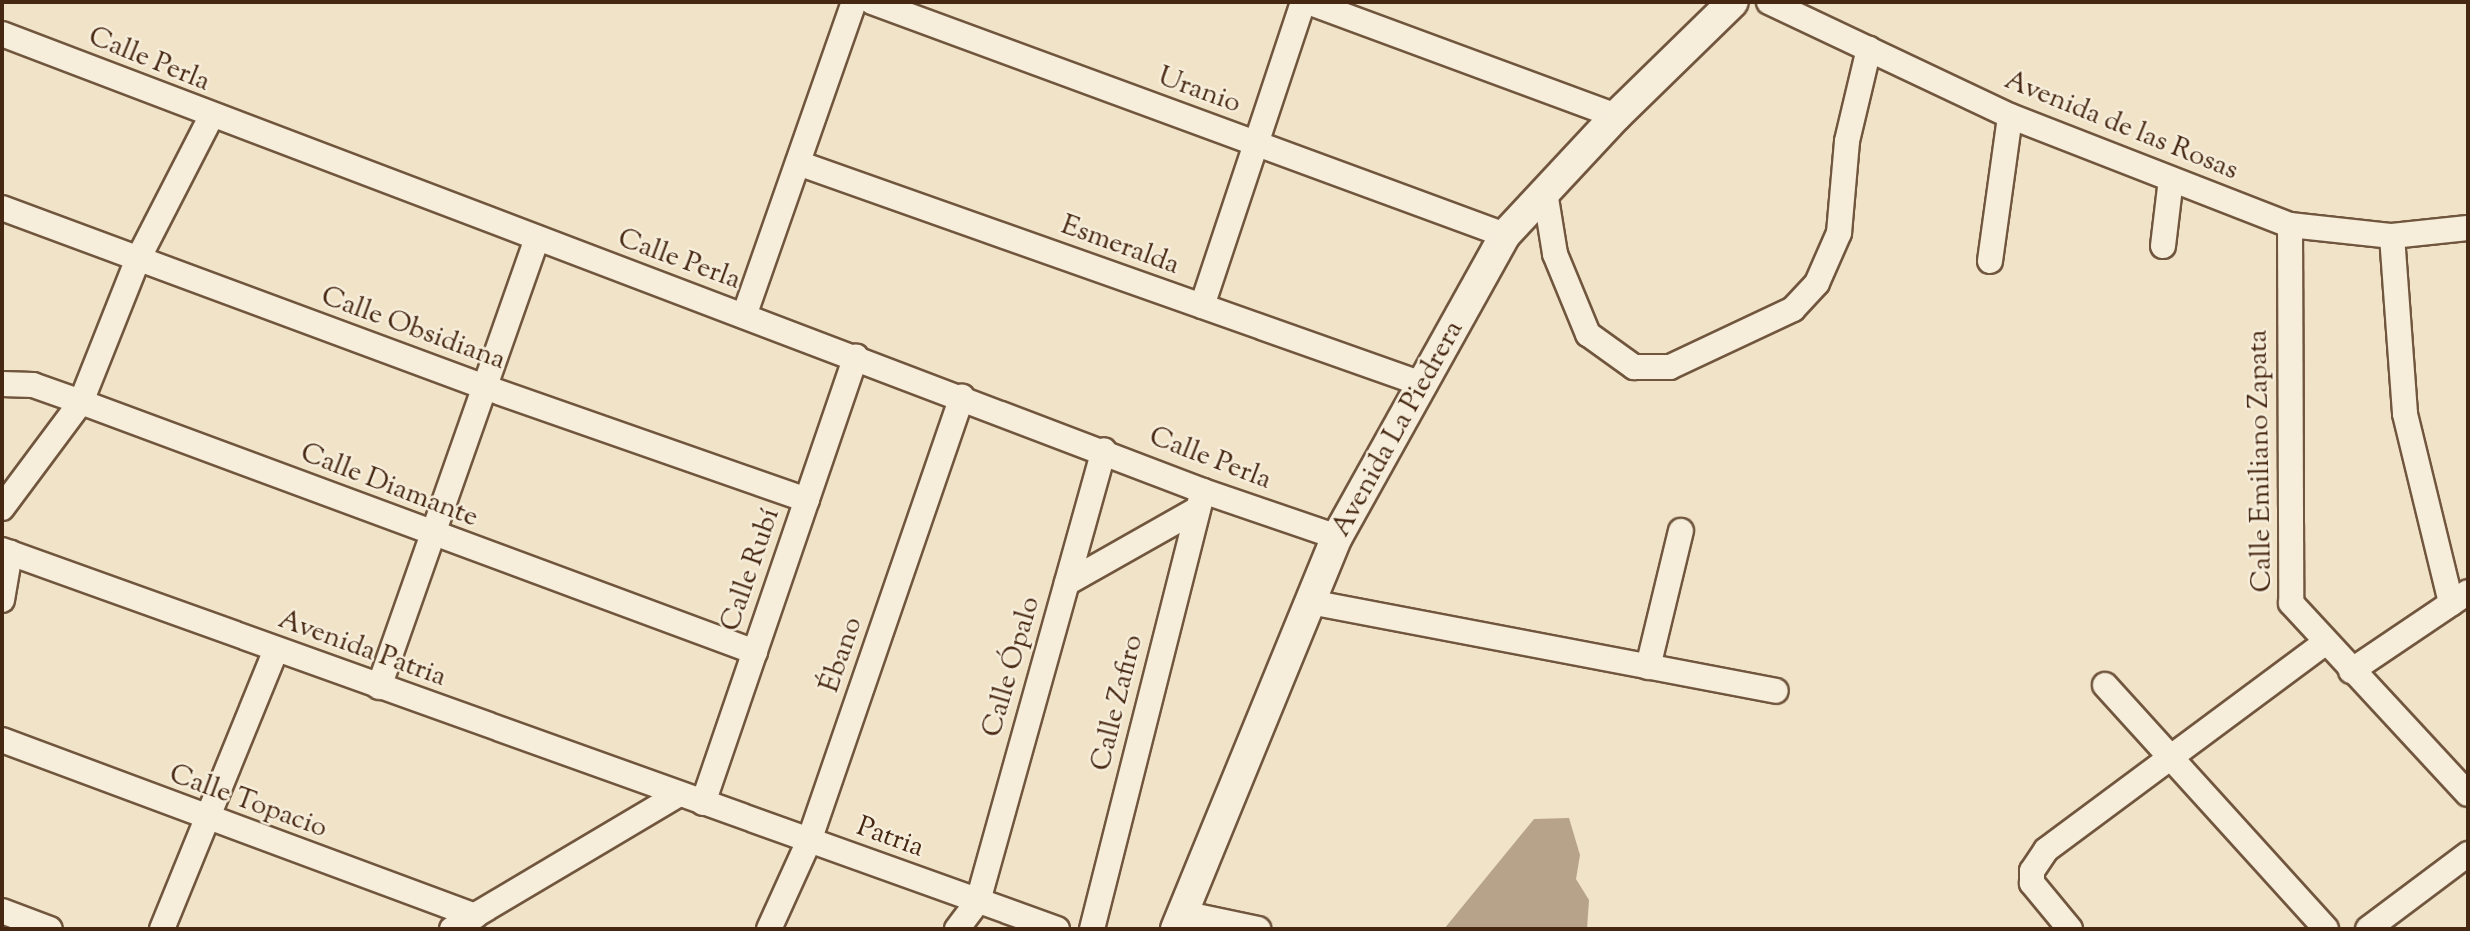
<!DOCTYPE html>
<meta charset="utf-8">
<style>
body{margin:0}
#map{position:relative;width:2470px;height:931px;overflow:hidden;background:#f1e3c7;font-family:"Sorts Mill Goudy",serif}
div>[style]{position:absolute}
.water>*{inset:0;background:#b7a389}
.roads{filter:drop-shadow(2px 0 #71563e) drop-shadow(-2px 0 #71563e) drop-shadow(0 2px #71563e) drop-shadow(0 -2px #71563e)}
.minor>*{height:24px;margin:-12px;padding:0 12px;transform-origin:12px;border-radius:12px;background:#f6eddb}
.tertiary>*{height:30px;margin:-15px;padding:0 15px;transform-origin:15px;border-radius:15px;background:#f6eddb}
span{translate:-50% -50%;white-space:nowrap;text-align:center;line-height:1.15;-webkit-text-stroke:5px #f6eddb;paint-order:stroke}
.street-label{font-size:28px;color:#462711}
.frame{position:absolute;inset:0;border:4px solid #462711;pointer-events:none}
</style>
<div id="map">
<div class="water">
<div style="clip-path:polygon(1569px 818px,1580px 855px,1576px 879px,1589px 900px,1587px 929px,1444px 929px,1534px 819px)"></div>
</div>
<div class="roads">
<div class="minor">
<div style="left:872px;top:2px;width:675px;rotate:20.21deg"></div>
<div style="left:1308px;top:2px;width:328px;rotate:20.3deg"></div>
<div style="left:1769px;top:2px;width:267px;rotate:25.3deg"></div>
<div style="left:2010px;top:116px;width:300px;rotate:21.3deg"></div>
<div style="left:2290px;top:225px;width:103px;rotate:6.2deg"></div>
<div style="left:2392px;top:236px;width:76px;rotate:-6deg"></div>
<div style="left:2px;top:34px;width:1285px;rotate:20.83deg"></div>
<div style="left:1203px;top:491px;width:142px;rotate:18.9deg"></div>
<div style="left:798px;top:163px;width:662px;rotate:19.5deg"></div>
<div style="left:1545px;top:192px;width:63px;rotate:80.8deg"></div>
<div style="left:1555px;top:254px;width:87px;rotate:67.6deg"></div>
<div style="left:1588px;top:334px;width:57px;rotate:35.7deg"></div>
<div style="left:1634px;top:367px;width:36px"></div>
<div style="left:1670px;top:367px;width:136px;rotate:-25.2deg"></div>
<div style="left:1793px;top:309px;width:35px;rotate:-47deg"></div>
<div style="left:1817px;top:283px;width:55px;rotate:-66.3deg"></div>
<div style="left:1839px;top:233px;width:92px;rotate:-85deg"></div>
<div style="left:1847px;top:141px;width:95px;rotate:-76.6deg"></div>
<div style="left:2px;top:208px;width:517px;rotate:20.36deg"></div>
<div style="left:487px;top:388px;width:339px;rotate:19.3deg"></div>
<div style="left:2290px;top:225px;width:378px;rotate:89.8deg"></div>
<div style="left:2291px;top:603px;width:260px;rotate:47.2deg"></div>
<div style="left:2392px;top:236px;width:178px;rotate:85.8deg"></div>
<div style="left:2405px;top:414px;width:195px;rotate:76.3deg"></div>
<div style="left:2163px;top:246px;width:67px;rotate:-83.2deg"></div>
<div style="left:1990px;top:261px;width:146px;rotate:-82.1deg"></div>
<div style="left:1202px;top:306px;width:320px;rotate:-71.6deg"></div>
<div style="left:744px;top:316px;width:333px;rotate:-70.7deg"></div>
<div style="left:2px;top:384px;width:31px;rotate:2deg"></div>
<div style="left:33px;top:385px;width:51px;rotate:19.5deg"></div>
<div style="left:81px;top:402px;width:719px;rotate:20.35deg"></div>
<div style="left:2px;top:508px;width:132px;rotate:-53.3deg"></div>
<div style="left:81px;top:402px;width:154px;rotate:-68.3deg"></div>
<div style="left:138px;top:259px;width:160px;rotate:-62.8deg"></div>
<div style="left:2px;top:550px;width:1121px;rotate:19.76deg"></div>
<div style="left:1067px;top:583px;width:150px;rotate:-29.5deg"></div>
<div style="left:2px;top:600px;width:48px;rotate:-80.3deg"></div>
<div style="left:1310px;top:602px;width:474px;rotate:10.8deg"></div>
<div style="left:1648px;top:667px;width:140px;rotate:-76.4deg"></div>
<div style="left:2351px;top:671px;width:141px;rotate:-34deg"></div>
<div style="left:2105px;top:685px;width:329px;rotate:47.8deg"></div>
<div style="left:379px;top:687px;width:476px;rotate:-70.6deg"></div>
<div style="left:2px;top:740px;width:505px;rotate:20.41deg"></div>
<div style="left:703px;top:803px;width:472px;rotate:-71.1deg"></div>
<div style="left:2px;top:911px;width:51px;rotate:20.6deg"></div>
<div style="left:1182px;top:913px;width:78px;rotate:11.9deg"></div>
<div style="left:162px;top:929px;width:302px;rotate:-67.8deg"></div>
<div style="left:452px;top:929px;width:264px;rotate:-30.7deg"></div>
<div style="left:769px;top:929px;width:97px;rotate:-65.6deg"></div>
<div style="left:809px;top:841px;width:470px;rotate:-71deg"></div>
<div style="left:957px;top:929px;width:35px;rotate:-53deg"></div>
<div style="left:978px;top:901px;width:468px;rotate:-74.4deg"></div>
<div style="left:1092px;top:929px;width:452px;rotate:-75.8deg"></div>
<div style="left:2070px;top:929px;width:60px;rotate:-129.6deg"></div>
<div style="left:2032px;top:883px;width:12px;rotate:-90deg"></div>
<div style="left:2032px;top:871px;width:25px;rotate:-56deg"></div>
<div style="left:2046px;top:850px;width:347px;rotate:-36.6deg"></div>
<div style="left:2368px;top:929px;width:125px;rotate:-36.9deg"></div>
</div>
<div class="tertiary">
<div style="left:1176px;top:929px;width:424px;rotate:-67.7deg"></div>
<div style="left:1337px;top:537px;width:346px;rotate:-60.9deg"></div>
<div style="left:1505px;top:235px;width:163px;rotate:-47deg"></div>
<div style="left:1616px;top:116px;width:163px;rotate:-44.3deg"></div>
</div>
</div>
<div class="street-label">
<span style="left:149px;top:60px;rotate:22deg">Calle Perla</span>
<span style="left:1199px;top:91px;rotate:20deg">Uranio</span>
<span style="left:2121px;top:126px;rotate:22deg">Avenida de las Rosas</span>
<span style="left:1120px;top:246px;rotate:20deg">Esmeralda</span>
<span style="left:679px;top:260px;rotate:20deg">Calle Perla</span>
<span style="left:413px;top:329px;rotate:20deg">Calle Obsidiana</span>
<span style="left:1398px;top:429px;rotate:-61deg">Avenida La Piedrera</span>
<span style="left:1210px;top:459px;rotate:21deg">Calle Perla</span>
<span style="left:2261px;top:461px;rotate:-91deg">Calle Emiliano Zapata</span>
<span style="left:389px;top:486px;rotate:21deg">Calle Diamante</span>
<span style="left:751px;top:570px;rotate:-71deg">Calle Rubí</span>
<span style="left:362px;top:649px;rotate:20deg">Avenida Patria</span>
<span style="left:842px;top:655px;rotate:-71deg">Ébano</span>
<span style="left:1012px;top:667px;rotate:-74deg">Calle Ópalo</span>
<span style="left:1118px;top:703px;rotate:-76deg">Calle Zafiro</span>
<span style="left:248px;top:802px;rotate:20deg">Calle Topacio</span>
<span style="left:890px;top:838px;rotate:20deg">Patria</span>
</div>
<div class="frame"></div>
</div>
